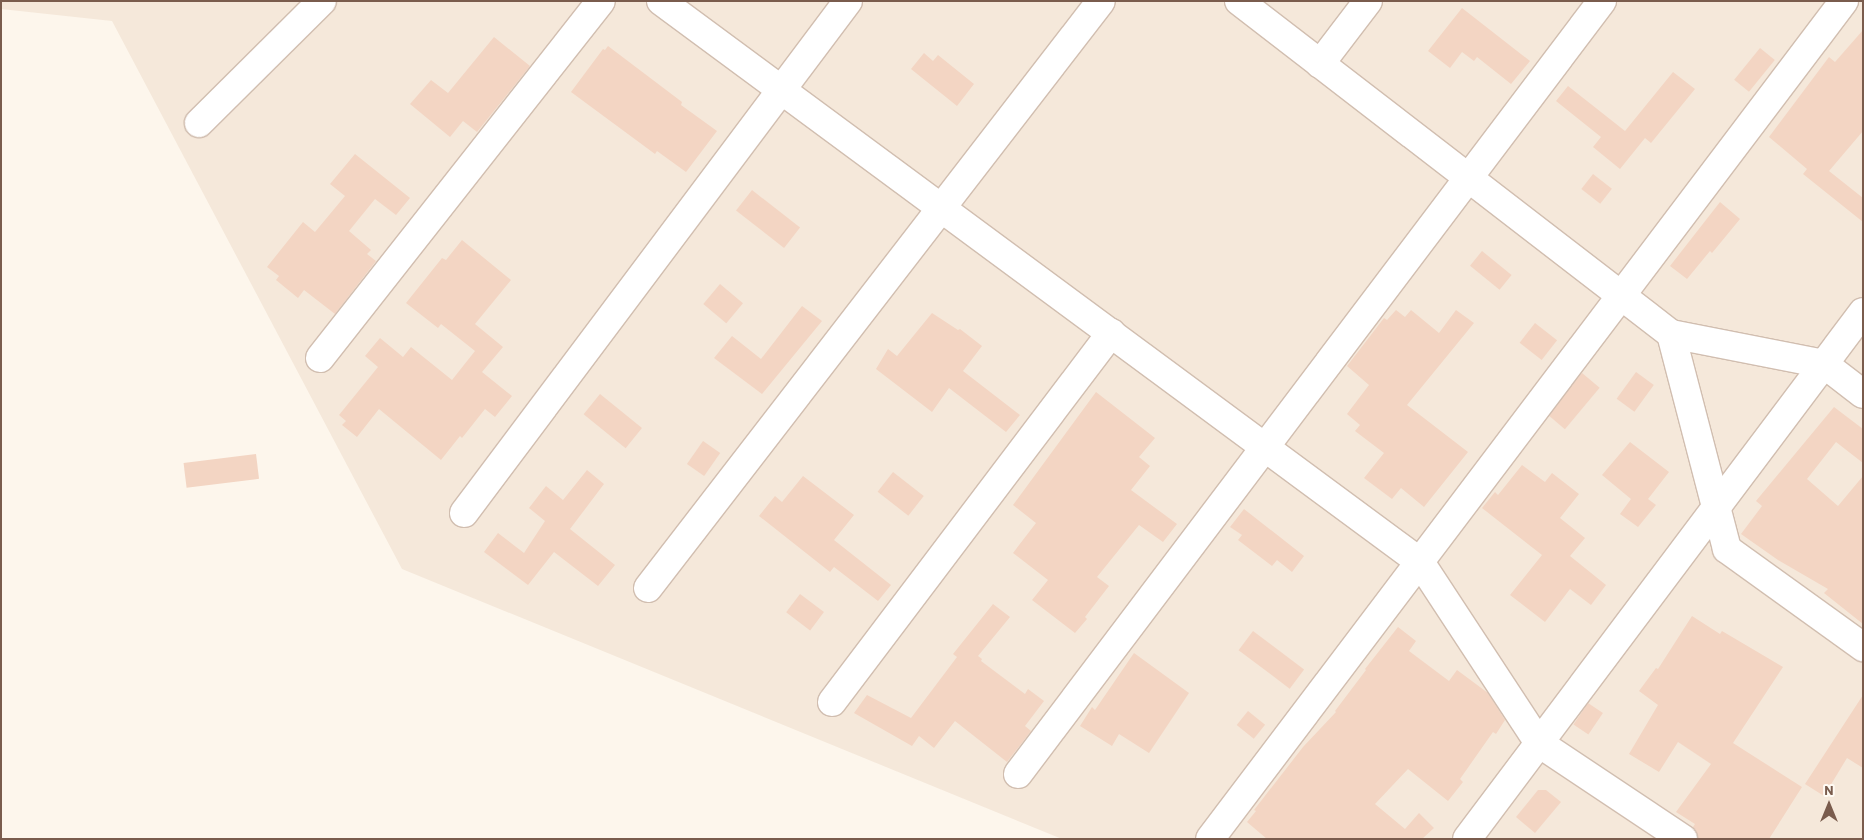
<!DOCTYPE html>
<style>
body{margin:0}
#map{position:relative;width:1864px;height:840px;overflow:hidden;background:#fdf6ec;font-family:Barlow,sans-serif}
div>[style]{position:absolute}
.residential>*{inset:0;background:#f5e8da}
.building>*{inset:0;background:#f3d5c3;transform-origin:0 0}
.roads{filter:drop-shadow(1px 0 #d1beb0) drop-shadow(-1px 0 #d1beb0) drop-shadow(0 1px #d1beb0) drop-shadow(0 -1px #d1beb0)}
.minor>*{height:28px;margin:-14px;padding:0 14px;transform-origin:14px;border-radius:14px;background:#fff}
span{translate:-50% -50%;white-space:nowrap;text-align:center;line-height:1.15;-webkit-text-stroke:4px #fffaf3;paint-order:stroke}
.frame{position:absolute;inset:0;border:2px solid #7a5c4d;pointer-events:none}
.north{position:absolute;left:1804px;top:780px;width:50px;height:50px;-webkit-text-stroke:4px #fffaf3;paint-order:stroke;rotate:0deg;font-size:14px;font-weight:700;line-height:20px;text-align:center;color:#7a5c4d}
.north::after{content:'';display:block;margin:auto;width:18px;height:22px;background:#7a5c4d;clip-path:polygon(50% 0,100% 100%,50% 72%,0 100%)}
</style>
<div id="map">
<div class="residential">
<div style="clip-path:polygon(1px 1px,1863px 1px,1863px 839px,1062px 839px,402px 569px,112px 21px,1px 9px)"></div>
</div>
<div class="building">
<div style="clip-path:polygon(1462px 8px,1530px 61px,1511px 84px,1477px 57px,1474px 61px,1462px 52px,1450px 68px,1428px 51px)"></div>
<div style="clip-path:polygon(1863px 30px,1863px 131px,1829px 171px,1863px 198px,1863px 222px,1803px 174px,1807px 169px,1769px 137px,1829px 57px,1835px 62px)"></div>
<div style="clip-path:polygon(494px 37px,530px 66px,477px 132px,463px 121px,450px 137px,410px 104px,431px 80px,448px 93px)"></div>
<div style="clip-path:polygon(608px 46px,682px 102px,681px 105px,717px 131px,686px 172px,657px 151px,655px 154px,571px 92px,603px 49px,605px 50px)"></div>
<div style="left:1760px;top:48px;width:19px;height:41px;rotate:39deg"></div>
<div style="clip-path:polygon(924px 53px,933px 61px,938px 55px,974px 84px,957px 106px,911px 69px)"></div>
<div style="clip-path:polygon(1673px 72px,1695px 89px,1651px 143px,1645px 138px,1620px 169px,1593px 147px,1601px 137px,1556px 101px,1568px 86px,1625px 131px)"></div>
<div style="clip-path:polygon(355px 154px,410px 198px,396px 215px,375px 199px,349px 231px,371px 250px,367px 254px,376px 261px,335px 314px,304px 290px,298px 298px,276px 280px,279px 276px,267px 267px,303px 222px,315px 232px,345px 196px,330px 184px)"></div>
<div style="left:1593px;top:174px;width:24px;height:19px;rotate:38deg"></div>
<div style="left:752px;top:190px;width:61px;height:26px;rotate:38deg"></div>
<div style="clip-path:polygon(1720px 202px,1740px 219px,1712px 253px,1710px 251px,1687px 279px,1670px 266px)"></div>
<div style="clip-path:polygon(462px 240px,511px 280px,475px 324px,503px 347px,482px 372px,512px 396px,495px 417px,485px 409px,462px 438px,460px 436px,441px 460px,379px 409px,357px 437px,342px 425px,346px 421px,339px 415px,378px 367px,365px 356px,380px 338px,403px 357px,411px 347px,452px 380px,475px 351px,441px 324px,438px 328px,406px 303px,442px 258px,446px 260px)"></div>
<div style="left:1482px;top:251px;width:38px;height:19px;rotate:39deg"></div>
<div style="left:720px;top:284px;width:30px;height:26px;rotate:40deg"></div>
<div style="clip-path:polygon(802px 306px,822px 321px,762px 394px,714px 358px,732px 336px,761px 359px)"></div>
<div style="clip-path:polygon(1396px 310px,1405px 317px,1411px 310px,1439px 333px,1456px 310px,1474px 323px,1407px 405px,1468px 452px,1424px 507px,1401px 488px,1392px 499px,1364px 478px,1384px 453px,1355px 431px,1360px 425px,1347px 414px,1369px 385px,1347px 366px,1384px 318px,1387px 320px)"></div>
<div style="clip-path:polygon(932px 313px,958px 330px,960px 329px,982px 346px,963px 371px,1020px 415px,1006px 432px,949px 388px,932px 412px,876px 369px,888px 349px,897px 356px)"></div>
<div style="left:1535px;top:323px;width:28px;height:25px;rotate:38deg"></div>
<div style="left:1636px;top:372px;width:22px;height:33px;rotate:36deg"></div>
<div style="left:1582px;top:373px;width:23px;height:54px;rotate:40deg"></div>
<div style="clip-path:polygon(1096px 392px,1155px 438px,1139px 457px,1150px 466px,1131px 490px,1177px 524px,1163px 542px,1139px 525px,1097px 577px,1109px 586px,1085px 617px,1087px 619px,1075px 633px,1032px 600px,1048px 580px,1013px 553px,1036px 523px,1013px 505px)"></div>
<div style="left:600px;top:394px;width:54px;height:26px;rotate:39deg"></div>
<div style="clip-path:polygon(1834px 407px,1863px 429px,1863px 463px,1836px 442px,1807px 479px,1838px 506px,1863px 476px,1863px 624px,1824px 593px,1828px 589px,1778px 560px,1741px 534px,1762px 506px,1756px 501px)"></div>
<div style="left:703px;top:441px;width:21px;height:28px;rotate:35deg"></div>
<div style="clip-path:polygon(1630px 442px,1669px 472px,1648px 499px,1656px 505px,1638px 527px,1620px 514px,1631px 499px,1602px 475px)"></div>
<div style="left:256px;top:454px;width:25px;height:73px;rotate:83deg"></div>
<div style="clip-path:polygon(1522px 465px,1545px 482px,1552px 473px,1579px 494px,1560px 518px,1585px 538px,1570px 556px,1606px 585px,1591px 605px,1570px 589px,1545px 622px,1510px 595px,1542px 555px,1482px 508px,1495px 492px,1498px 495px)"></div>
<div style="clip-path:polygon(587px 470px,604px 484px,570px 529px,615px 565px,598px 586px,554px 552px,528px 585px,484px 552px,498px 533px,524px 553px,545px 521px,529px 508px,546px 486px,563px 500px)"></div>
<div style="left:893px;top:472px;width:39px;height:25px;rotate:38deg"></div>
<div style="clip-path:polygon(803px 476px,854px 515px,834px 540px,891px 585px,878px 601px,834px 567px,830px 572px,759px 516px,775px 496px,782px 502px)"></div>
<div style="clip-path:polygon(1244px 509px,1304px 556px,1292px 572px,1277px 560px,1272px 566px,1238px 540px,1242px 535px,1230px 527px)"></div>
<div style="left:800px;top:594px;width:30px;height:23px;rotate:37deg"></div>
<div style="clip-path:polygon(993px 604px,1010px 617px,978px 656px,982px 659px,981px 661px,1025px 694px,1028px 689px,1044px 701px,1025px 726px,1031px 731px,1007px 762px,955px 721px,934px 748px,919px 736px,912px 746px,854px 713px,867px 695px,911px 718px,957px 657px,953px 654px)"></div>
<div style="clip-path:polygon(1692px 616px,1720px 634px,1722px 631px,1783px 667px,1733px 743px,1802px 787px,1769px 839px,1698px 839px,1693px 827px,1695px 824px,1676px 812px,1711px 764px,1678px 742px,1659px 772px,1629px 754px,1658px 705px,1639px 691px,1656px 668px,1658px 669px)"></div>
<div style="clip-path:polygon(1398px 627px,1416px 641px,1409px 651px,1449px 681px,1457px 670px,1488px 693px,1505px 720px,1496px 734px,1493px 732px,1460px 779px,1463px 782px,1448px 801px,1408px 769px,1375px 804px,1405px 829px,1419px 813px,1434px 828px,1422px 839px,1267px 839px,1247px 822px,1256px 811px,1254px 810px,1303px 747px,1336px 712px,1335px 711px,1366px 670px,1365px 669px)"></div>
<div style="left:1253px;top:631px;width:64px;height:24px;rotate:37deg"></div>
<div style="clip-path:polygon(1134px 653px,1189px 693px,1149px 753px,1119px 734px,1112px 746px,1080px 726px,1092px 707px,1095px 710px)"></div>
<div style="clip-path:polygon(1863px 695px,1863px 768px,1847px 758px,1824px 796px,1805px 784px)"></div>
<div style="left:1588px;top:703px;width:18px;height:26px;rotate:34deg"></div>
<div style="left:1248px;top:711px;width:22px;height:18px;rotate:39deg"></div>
<div style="clip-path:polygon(1538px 790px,1546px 790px,1561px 802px,1535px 833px,1516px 817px)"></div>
</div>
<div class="roads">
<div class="minor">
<div style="left:661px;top:1px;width:944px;rotate:36.47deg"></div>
<div style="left:1420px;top:562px;width:217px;rotate:56.7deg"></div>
<div style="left:1539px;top:743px;width:173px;rotate:33.7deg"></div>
<div style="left:1239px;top:1px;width:545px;rotate:37.63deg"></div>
<div style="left:1671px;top:334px;width:156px;rotate:11.1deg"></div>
<div style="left:1824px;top:364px;width:49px;rotate:37.6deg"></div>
<div style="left:1320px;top:64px;width:79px;rotate:-52.7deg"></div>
<div style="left:199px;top:123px;width:173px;rotate:-44.8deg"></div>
<div style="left:1671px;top:334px;width:222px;rotate:75.4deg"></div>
<div style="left:1727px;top:549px;width:168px;rotate:35.8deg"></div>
<div style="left:320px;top:358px;width:454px;rotate:-51.8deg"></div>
<div style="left:464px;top:513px;width:640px;rotate:-53.13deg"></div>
<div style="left:648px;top:588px;width:741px;rotate:-52.34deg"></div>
<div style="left:832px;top:702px;width:463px;rotate:-52.9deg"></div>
<div style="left:1018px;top:774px;width:969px;rotate:-52.93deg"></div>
<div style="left:1210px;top:839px;width:1051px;rotate:-52.89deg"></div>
<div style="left:1467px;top:839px;width:659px;rotate:-53.08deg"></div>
</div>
</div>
<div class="frame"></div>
<div class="north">N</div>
</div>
